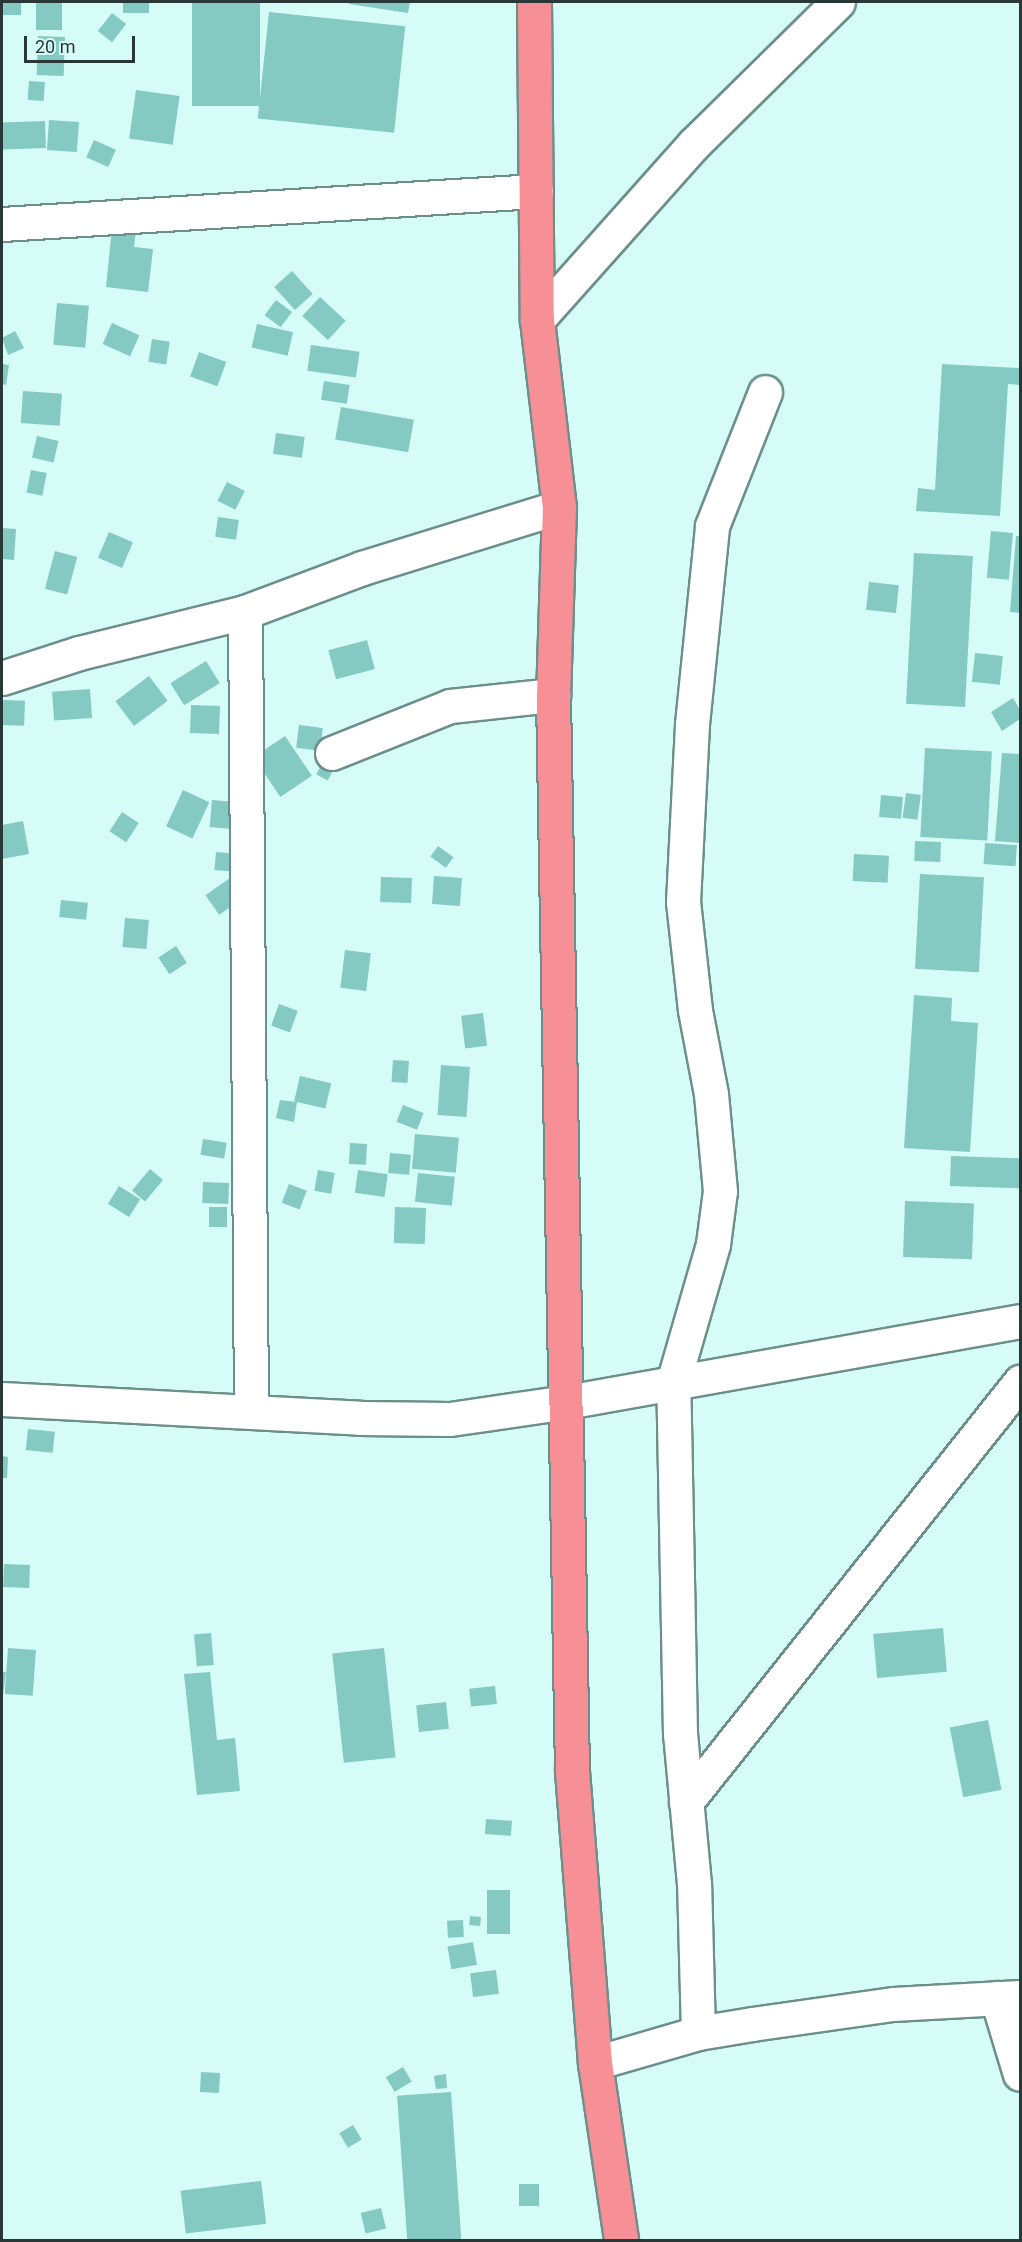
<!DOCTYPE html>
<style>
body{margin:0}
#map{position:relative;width:1022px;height:2242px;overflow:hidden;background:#d6fcf8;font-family:Roboto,sans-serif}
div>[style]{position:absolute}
.building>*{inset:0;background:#84c9c2;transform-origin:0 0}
.roads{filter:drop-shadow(2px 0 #6c8f8b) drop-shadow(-2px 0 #6c8f8b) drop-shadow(0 2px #6c8f8b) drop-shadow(0 -2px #6c8f8b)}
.minor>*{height:33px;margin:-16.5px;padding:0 16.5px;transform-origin:16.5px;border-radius:16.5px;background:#fff}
.highway>*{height:33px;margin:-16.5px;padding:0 16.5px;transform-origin:16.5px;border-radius:16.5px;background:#f78f96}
span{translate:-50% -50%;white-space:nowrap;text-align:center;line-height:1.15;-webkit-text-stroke:6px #d6fcf8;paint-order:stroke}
.frame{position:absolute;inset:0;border:3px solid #293836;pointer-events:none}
.scale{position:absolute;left:24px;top:36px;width:111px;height:27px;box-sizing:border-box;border:3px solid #293836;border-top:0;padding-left:8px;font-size:18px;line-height:21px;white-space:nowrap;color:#293836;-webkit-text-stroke:4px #d6fcf8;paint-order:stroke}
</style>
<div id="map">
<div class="building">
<div style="left:2px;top:2px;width:19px;height:13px"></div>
<div style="left:36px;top:2px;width:26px;height:28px"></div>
<div style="left:123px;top:2px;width:26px;height:11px"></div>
<div style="left:192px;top:2px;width:68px;height:104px"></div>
<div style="clip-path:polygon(349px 2px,410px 2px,408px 13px,349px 4px)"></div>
<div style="left:269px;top:12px;width:137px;height:107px;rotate:6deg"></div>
<div style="left:112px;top:13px;width:18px;height:23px;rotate:38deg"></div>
<div style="left:38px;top:36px;width:27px;height:39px;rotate:2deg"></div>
<div style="left:29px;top:81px;width:16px;height:19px;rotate:4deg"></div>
<div style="left:136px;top:90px;width:44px;height:49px;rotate:8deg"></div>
<div style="left:49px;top:120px;width:30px;height:30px;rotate:4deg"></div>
<div style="left:45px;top:121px;width:27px;height:43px;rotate:88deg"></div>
<div style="left:94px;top:140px;width:24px;height:19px;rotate:24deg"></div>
<div style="clip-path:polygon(112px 228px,136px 230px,134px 247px,153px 249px,148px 292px,106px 287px)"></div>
<div style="left:292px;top:271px;width:31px;height:24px;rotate:48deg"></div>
<div style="left:320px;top:297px;width:35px;height:26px;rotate:43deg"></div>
<div style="left:276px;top:300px;width:20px;height:19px;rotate:37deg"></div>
<div style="left:57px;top:303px;width:32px;height:42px;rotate:5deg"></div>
<div style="left:112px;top:323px;width:30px;height:23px;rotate:24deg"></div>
<div style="left:257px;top:324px;width:37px;height:24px;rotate:13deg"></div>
<div style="clip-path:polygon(15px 331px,24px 348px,8px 355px,2px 338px)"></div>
<div style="left:152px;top:339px;width:18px;height:23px;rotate:9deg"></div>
<div style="left:311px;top:345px;width:49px;height:26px;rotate:8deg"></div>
<div style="left:199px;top:352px;width:29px;height:26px;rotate:20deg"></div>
<div style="clip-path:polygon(2px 364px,9px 365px,6px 385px,2px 384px)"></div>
<div style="clip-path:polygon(942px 364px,1020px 368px,1020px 385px,1008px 384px,1000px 516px,916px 511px,918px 488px,935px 490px)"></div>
<div style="left:324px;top:381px;width:26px;height:19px;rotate:9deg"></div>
<div style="left:23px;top:391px;width:39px;height:32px;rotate:4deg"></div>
<div style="left:341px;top:407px;width:74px;height:33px;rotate:10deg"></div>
<div style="left:276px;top:433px;width:29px;height:21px;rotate:8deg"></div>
<div style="left:37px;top:436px;width:22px;height:22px;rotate:13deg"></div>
<div style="left:31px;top:470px;width:16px;height:23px;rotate:11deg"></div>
<div style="left:227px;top:482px;width:20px;height:21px;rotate:27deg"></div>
<div style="left:218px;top:517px;width:21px;height:20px;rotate:8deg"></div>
<div style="clip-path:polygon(2px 528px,16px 529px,14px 560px,2px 559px)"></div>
<div style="left:991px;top:531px;width:22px;height:47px;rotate:5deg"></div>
<div style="left:109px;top:532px;width:26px;height:28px;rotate:23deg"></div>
<div style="clip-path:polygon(1016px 536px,1020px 536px,1020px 613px,1010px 612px)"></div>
<div style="left:55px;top:551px;width:23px;height:39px;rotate:15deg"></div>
<div style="left:914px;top:553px;width:59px;height:151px;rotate:3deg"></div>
<div style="left:869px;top:582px;width:30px;height:28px;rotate:6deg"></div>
<div style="left:367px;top:640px;width:30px;height:40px;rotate:75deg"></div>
<div style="left:975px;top:653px;width:28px;height:29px;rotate:6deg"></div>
<div style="left:206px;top:661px;width:26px;height:42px;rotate:58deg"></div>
<div style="left:149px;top:676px;width:31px;height:42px;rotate:53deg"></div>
<div style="left:90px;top:689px;width:29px;height:38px;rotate:86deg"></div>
<div style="clip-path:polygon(1013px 698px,1020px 710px,1020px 719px,1002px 731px,991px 712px)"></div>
<div style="left:2px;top:700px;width:23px;height:25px;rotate:2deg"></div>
<div style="left:191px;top:705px;width:29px;height:28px;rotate:2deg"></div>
<div style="left:299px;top:725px;width:24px;height:23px;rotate:7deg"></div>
<div style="left:285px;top:736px;width:48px;height:38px;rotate:56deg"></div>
<div style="left:925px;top:748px;width:67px;height:89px;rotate:3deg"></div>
<div style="clip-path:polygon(1002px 753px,1020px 754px,1020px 843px,995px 841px)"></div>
<div style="left:323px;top:762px;width:13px;height:14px;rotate:29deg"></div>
<div style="left:183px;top:790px;width:29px;height:40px;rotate:25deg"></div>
<div style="left:906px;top:793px;width:15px;height:25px;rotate:8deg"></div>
<div style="left:881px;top:795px;width:22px;height:22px;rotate:5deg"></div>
<div style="left:212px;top:800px;width:23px;height:27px;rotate:5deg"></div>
<div style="left:122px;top:812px;width:20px;height:23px;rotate:33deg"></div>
<div style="clip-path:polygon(23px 821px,29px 854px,2px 859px,2px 825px)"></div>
<div style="left:915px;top:841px;width:26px;height:20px;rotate:2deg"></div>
<div style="left:985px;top:843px;width:32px;height:21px;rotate:4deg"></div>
<div style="left:438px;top:846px;width:19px;height:13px;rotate:36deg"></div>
<div style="left:216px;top:852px;width:21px;height:18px;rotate:5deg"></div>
<div style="left:854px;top:854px;width:35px;height:27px;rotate:3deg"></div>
<div style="left:920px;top:874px;width:64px;height:95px;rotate:3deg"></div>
<div style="left:434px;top:876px;width:28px;height:28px;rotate:4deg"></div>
<div style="left:381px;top:877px;width:31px;height:25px;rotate:2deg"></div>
<div style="left:230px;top:878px;width:24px;height:30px;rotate:55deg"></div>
<div style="left:61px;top:900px;width:27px;height:17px;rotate:6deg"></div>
<div style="left:125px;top:918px;width:24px;height:29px;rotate:5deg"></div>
<div style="left:176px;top:946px;width:20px;height:21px;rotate:57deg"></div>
<div style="left:345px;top:950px;width:26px;height:38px;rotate:7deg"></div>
<div style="clip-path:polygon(914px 995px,952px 998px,951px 1021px,978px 1023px,970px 1152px,904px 1148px)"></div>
<div style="left:279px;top:1004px;width:20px;height:23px;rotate:20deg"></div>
<div style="left:483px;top:1013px;width:33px;height:22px;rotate:83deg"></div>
<div style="left:393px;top:1060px;width:16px;height:22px;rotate:4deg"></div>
<div style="left:441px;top:1065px;width:29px;height:50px;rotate:4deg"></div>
<div style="left:300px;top:1076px;width:32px;height:26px;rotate:13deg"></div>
<div style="clip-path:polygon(280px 1100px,297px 1102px,294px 1122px,276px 1118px)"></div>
<div style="left:403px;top:1105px;width:22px;height:18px;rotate:21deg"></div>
<div style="left:415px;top:1134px;width:44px;height:35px;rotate:5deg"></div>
<div style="left:203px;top:1139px;width:24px;height:16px;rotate:9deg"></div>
<div style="left:350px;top:1143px;width:17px;height:21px;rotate:3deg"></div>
<div style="left:390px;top:1153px;width:21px;height:20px;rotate:5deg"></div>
<div style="left:951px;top:1156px;width:69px;height:30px;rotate:2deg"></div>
<div style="left:150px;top:1169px;width:17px;height:28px;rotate:40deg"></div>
<div style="left:318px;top:1170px;width:17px;height:21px;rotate:10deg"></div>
<div style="left:358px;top:1170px;width:30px;height:23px;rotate:8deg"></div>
<div style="left:418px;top:1173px;width:37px;height:29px;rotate:6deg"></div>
<div style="left:203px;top:1182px;width:26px;height:21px;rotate:2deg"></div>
<div style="left:289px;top:1184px;width:19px;height:20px;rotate:21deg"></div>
<div style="left:119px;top:1186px;width:25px;height:21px;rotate:32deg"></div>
<div style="left:905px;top:1201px;width:69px;height:56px;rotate:2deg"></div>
<div style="left:209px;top:1207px;width:18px;height:20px"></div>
<div style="left:395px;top:1207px;width:31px;height:36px;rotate:2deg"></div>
<div style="left:28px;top:1429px;width:27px;height:21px;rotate:6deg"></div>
<div style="clip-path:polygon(2px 1456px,8px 1457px,7px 1478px,2px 1478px)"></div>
<div style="left:4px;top:1564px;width:26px;height:23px;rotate:2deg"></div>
<div style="left:943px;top:1628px;width:44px;height:70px;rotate:85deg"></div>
<div style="left:211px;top:1633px;width:32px;height:17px;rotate:85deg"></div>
<div style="left:8px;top:1648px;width:28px;height:46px;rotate:4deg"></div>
<div style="left:384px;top:1648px;width:110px;height:52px;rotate:84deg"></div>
<div style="clip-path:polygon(2px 1672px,6px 1672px,3px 1696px,2px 1696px)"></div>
<div style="clip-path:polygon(210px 1672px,217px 1740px,235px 1738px,240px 1791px,197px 1795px,184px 1674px)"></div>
<div style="left:495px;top:1686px;width:18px;height:26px;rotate:84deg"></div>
<div style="left:446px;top:1702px;width:27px;height:30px;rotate:84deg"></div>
<div style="left:988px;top:1720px;width:71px;height:39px;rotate:79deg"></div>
<div style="left:486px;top:1819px;width:26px;height:15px;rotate:4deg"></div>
<div style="left:487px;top:1890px;width:23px;height:44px"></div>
<div style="left:470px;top:1916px;width:11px;height:9px;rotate:5deg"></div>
<div style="left:463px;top:1920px;width:17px;height:16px;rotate:87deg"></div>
<div style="left:473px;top:1942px;width:23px;height:26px;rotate:80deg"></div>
<div style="left:496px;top:1970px;width:24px;height:26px;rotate:83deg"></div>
<div style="left:403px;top:2067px;width:17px;height:20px;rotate:59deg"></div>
<div style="left:201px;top:2072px;width:19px;height:20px;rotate:3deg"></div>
<div style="clip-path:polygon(446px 2074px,447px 2088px,436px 2089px,434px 2076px)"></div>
<div style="left:451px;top:2092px;width:148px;height:54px;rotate:86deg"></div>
<div style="left:353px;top:2125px;width:17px;height:16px;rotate:59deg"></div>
<div style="left:261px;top:2181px;width:43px;height:81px;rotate:83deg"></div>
<div style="left:519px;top:2184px;width:20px;height:22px"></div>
<div style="left:381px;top:2208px;width:21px;height:21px;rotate:76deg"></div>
</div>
<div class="roads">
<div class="minor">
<div style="left:2px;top:224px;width:535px;rotate:-3.54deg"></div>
<div style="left:537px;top:320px;width:236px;rotate:-48.3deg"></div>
<div style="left:694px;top:144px;width:202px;rotate:-44.6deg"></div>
<div style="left:245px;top:612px;width:799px;rotate:89.57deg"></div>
<div style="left:2px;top:678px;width:81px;rotate:-18deg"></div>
<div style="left:79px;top:653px;width:171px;rotate:-13.9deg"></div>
<div style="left:245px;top:612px;width:125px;rotate:-20.6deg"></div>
<div style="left:362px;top:568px;width:206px;rotate:-17.2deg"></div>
<div style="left:332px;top:753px;width:127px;rotate:-21.7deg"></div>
<div style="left:450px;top:706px;width:104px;rotate:-6.1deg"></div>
<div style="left:2px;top:1399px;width:359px;rotate:3deg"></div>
<div style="left:360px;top:1418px;width:90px;rotate:0.6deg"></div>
<div style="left:450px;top:1419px;width:117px;rotate:-8.3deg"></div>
<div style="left:566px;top:1402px;width:461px;rotate:-10.1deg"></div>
<div style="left:686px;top:1802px;width:537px;rotate:-51.51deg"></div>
<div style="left:997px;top:1998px;width:79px;rotate:73.2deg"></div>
<div style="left:698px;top:2033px;width:149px;rotate:-91.5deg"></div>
<div style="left:694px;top:1884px;width:151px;rotate:-95.3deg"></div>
<div style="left:680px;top:1734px;width:351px;rotate:-91.1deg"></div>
<div style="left:673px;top:1383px;width:145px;rotate:-73.9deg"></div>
<div style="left:713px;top:1244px;width:53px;rotate:-82.5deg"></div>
<div style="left:720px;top:1191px;width:97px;rotate:-95.3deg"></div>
<div style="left:711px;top:1094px;width:86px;rotate:-100.8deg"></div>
<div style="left:695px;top:1010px;width:109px;rotate:-96.3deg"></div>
<div style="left:683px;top:902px;width:178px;rotate:-87.1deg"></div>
<div style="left:692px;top:724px;width:199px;rotate:-84.2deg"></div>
<div style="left:712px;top:526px;width:144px;rotate:-68.4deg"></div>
<div style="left:595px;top:2063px;width:107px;rotate:-16.2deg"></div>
<div style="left:698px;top:2033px;width:55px;rotate:-9.5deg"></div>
<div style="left:752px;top:2024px;width:142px;rotate:-8.1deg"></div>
<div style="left:893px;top:2004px;width:127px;rotate:-3.2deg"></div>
</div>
<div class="highway">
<div style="left:534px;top:2px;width:318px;rotate:89.5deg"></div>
<div style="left:537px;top:320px;width:188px;rotate:83.3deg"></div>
<div style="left:559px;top:507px;width:188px;rotate:91.8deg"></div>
<div style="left:553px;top:695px;width:1076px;rotate:88.99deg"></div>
<div style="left:572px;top:1771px;width:293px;rotate:85.5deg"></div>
<div style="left:595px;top:2063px;width:179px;rotate:81.6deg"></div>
</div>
</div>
<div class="frame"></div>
<div class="scale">20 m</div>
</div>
